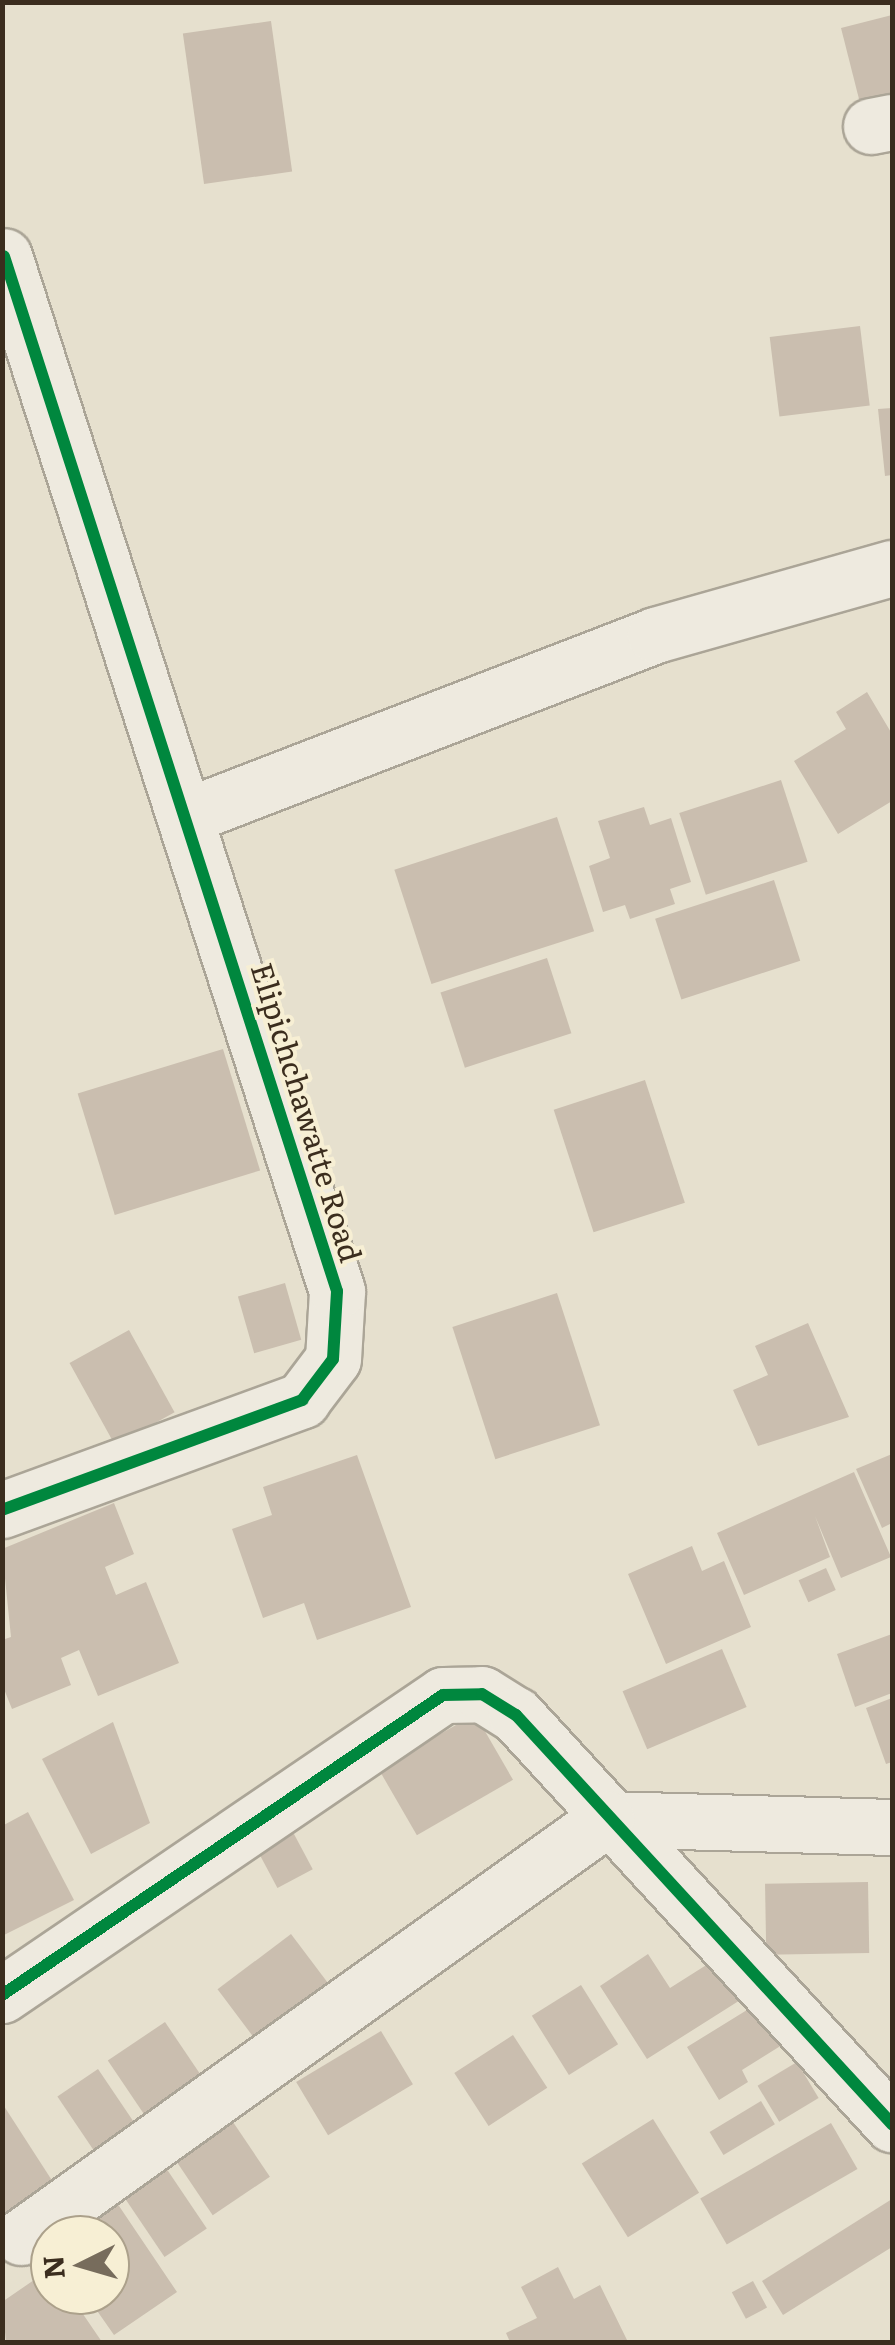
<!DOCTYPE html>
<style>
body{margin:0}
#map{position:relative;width:895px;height:2345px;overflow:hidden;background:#e6e0ce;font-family:Literata,serif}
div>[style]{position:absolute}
.building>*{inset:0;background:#cabeaf;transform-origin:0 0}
.roads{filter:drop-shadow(2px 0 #aba597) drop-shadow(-2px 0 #aba597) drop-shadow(0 2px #aba597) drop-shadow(0 -2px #aba597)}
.minor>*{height:55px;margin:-27.5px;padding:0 27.5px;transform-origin:27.5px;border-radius:27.5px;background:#eeeadf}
.cycleway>*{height:12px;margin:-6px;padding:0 6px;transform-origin:6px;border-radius:6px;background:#00873e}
span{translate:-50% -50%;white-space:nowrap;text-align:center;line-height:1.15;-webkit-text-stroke:8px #f7efd4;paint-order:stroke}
.street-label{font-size:30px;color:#3b2d1e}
.frame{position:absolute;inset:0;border:5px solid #3b2d1e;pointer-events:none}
.north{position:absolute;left:30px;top:2215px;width:100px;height:100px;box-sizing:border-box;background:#f7efd4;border:2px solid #aca18b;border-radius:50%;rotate:265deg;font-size:28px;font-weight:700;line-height:40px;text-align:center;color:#3b2d1e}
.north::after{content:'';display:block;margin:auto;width:35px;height:45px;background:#776c5c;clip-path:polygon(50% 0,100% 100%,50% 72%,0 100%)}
</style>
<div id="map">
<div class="building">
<div style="clip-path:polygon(892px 15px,892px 95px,860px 103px,841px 28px)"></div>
<div style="left:271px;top:21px;width:152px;height:89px;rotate:82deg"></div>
<div style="left:860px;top:326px;width:80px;height:91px;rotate:83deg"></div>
<div style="clip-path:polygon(892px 408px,892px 475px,885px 476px,878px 409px)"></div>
<div style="clip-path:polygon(867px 692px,892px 734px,892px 801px,838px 834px,794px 761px,846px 729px,836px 712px)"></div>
<div style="left:781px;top:780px;width:86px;height:107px;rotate:72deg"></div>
<div style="clip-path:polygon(644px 807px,650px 825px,671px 818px,691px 882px,670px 889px,675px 904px,630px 919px,625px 905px,603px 912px,589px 866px,610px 858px,598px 821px)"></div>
<div style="left:557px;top:817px;width:120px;height:171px;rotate:72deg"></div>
<div style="left:774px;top:880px;width:85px;height:125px;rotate:72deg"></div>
<div style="left:547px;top:958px;width:79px;height:112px;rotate:72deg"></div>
<div style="left:223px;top:1049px;width:127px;height:152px;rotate:73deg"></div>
<div style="left:645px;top:1080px;width:129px;height:96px;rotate:72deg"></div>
<div style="left:285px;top:1283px;width:59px;height:49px;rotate:74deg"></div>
<div style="left:557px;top:1293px;width:139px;height:110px;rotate:72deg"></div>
<div style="clip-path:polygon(808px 1323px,849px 1417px,758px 1446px,733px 1390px,768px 1375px,755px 1346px)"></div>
<div style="left:129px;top:1330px;width:94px;height:68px;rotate:61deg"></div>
<div style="clip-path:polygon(892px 1454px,892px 1523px,882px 1528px,856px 1469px)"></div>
<div style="clip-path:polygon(357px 1455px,411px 1607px,317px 1640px,304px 1603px,263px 1618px,232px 1529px,272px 1515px,263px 1487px)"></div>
<div style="clip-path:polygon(854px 1472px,891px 1557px,841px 1578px,815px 1516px,830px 1557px,744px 1595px,717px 1533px)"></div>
<div style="clip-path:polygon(114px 1503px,134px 1554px,105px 1567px,116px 1595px,146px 1582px,179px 1663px,98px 1696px,79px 1650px,61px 1658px,71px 1685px,12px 1709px,2px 1684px,2px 1640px,11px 1637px,2px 1549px)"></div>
<div style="clip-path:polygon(692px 1546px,702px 1571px,724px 1561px,751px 1627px,666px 1664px,628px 1574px)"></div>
<div style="left:826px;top:1568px;width:24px;height:30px;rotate:66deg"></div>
<div style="clip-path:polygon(892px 1634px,892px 1693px,855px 1707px,837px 1654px)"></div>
<div style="left:722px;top:1649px;width:63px;height:108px;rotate:67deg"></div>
<div style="clip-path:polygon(892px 1698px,892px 1762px,886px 1764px,866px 1708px)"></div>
<div style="left:475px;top:1714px;width:76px;height:111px;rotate:60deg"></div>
<div style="clip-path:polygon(113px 1722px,150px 1823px,91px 1854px,42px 1759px)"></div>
<div style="clip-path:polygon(28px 1812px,74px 1900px,2px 1936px,2px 1826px)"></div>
<div style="left:286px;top:1819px;width:57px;height:40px;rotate:62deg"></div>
<div style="left:868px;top:1882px;width:71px;height:103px;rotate:89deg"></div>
<div style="left:291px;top:1934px;width:62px;height:92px;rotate:53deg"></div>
<div style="clip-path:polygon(648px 1954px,670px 1988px,719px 1957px,745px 1997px,647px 2059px,600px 1986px)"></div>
<div style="left:581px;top:1985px;width:70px;height:58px;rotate:58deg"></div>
<div style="clip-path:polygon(765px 1999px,790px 2040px,742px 2070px,748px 2082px,719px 2100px,687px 2047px)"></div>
<div style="left:165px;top:2022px;width:73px;height:69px;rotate:56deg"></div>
<div style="left:381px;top:2031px;width:62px;height:99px;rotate:59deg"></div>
<div style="left:513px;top:2035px;width:63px;height:70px;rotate:57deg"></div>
<div style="left:797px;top:2062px;width:42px;height:46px;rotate:59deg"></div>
<div style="left:98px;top:2069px;width:83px;height:49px;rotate:56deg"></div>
<div style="left:761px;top:2101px;width:27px;height:60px;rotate:59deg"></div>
<div style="clip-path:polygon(2px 2103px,53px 2182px,2px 2215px)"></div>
<div style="left:653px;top:2119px;width:87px;height:84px;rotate:58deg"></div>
<div style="left:233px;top:2122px;width:66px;height:69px;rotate:56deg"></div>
<div style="left:831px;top:2123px;width:53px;height:151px;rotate:60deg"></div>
<div style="left:166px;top:2168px;width:73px;height:51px;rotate:56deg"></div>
<div style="clip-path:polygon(892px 2199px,892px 2247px,783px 2315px,762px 2281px)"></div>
<div style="clip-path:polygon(115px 2200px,177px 2292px,114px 2335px,86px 2295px,110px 2295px,110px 2235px,64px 2235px)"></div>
<div style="clip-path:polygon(558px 2267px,574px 2299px,600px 2285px,628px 2342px,510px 2342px,506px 2333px,537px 2318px,521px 2287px)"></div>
<div style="clip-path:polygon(50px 2269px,50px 2295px,70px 2295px,102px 2342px,6px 2342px,2px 2302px)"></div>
<div style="left:753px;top:2281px;width:30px;height:24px;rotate:62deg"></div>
</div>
<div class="roads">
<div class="minor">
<div style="left:871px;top:126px;width:21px;rotate:-11deg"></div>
<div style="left:189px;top:815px;width:500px;rotate:-21.1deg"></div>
<div style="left:655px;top:635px;width:246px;rotate:-15.8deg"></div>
<div style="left:2px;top:1510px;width:320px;rotate:-20.1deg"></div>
<div style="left:302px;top:1400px;width:51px;rotate:-52.9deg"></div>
<div style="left:333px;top:1359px;width:68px;rotate:-86.6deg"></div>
<div style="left:337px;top:1291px;width:1087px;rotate:-107.84deg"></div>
<div style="left:606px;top:1819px;width:286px;rotate:1.6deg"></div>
<div style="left:2px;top:1995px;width:533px;rotate:-34.23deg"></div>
<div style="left:443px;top:1695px;width:39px;rotate:-1deg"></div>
<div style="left:482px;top:1694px;width:40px;rotate:32deg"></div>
<div style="left:516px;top:1715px;width:556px;rotate:47.41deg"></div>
<div style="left:21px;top:2237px;width:719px;rotate:-35.55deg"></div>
</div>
</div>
<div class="cycleway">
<div style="left:2px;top:1510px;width:320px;rotate:-20.1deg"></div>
<div style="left:302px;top:1400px;width:51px;rotate:-52.9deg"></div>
<div style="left:333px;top:1359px;width:68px;rotate:-86.6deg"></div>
<div style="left:337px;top:1291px;width:1087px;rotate:-107.84deg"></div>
<div style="left:2px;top:1995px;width:533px;rotate:-34.23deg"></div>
<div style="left:443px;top:1695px;width:39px;rotate:-1deg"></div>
<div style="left:482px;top:1694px;width:40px;rotate:32deg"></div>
<div style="left:516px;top:1715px;width:556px;rotate:47.41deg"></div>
</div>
<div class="street-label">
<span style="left:308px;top:1112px;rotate:73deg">Elipichchawatte Road</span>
</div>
<div class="frame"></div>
<div class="north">N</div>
</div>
